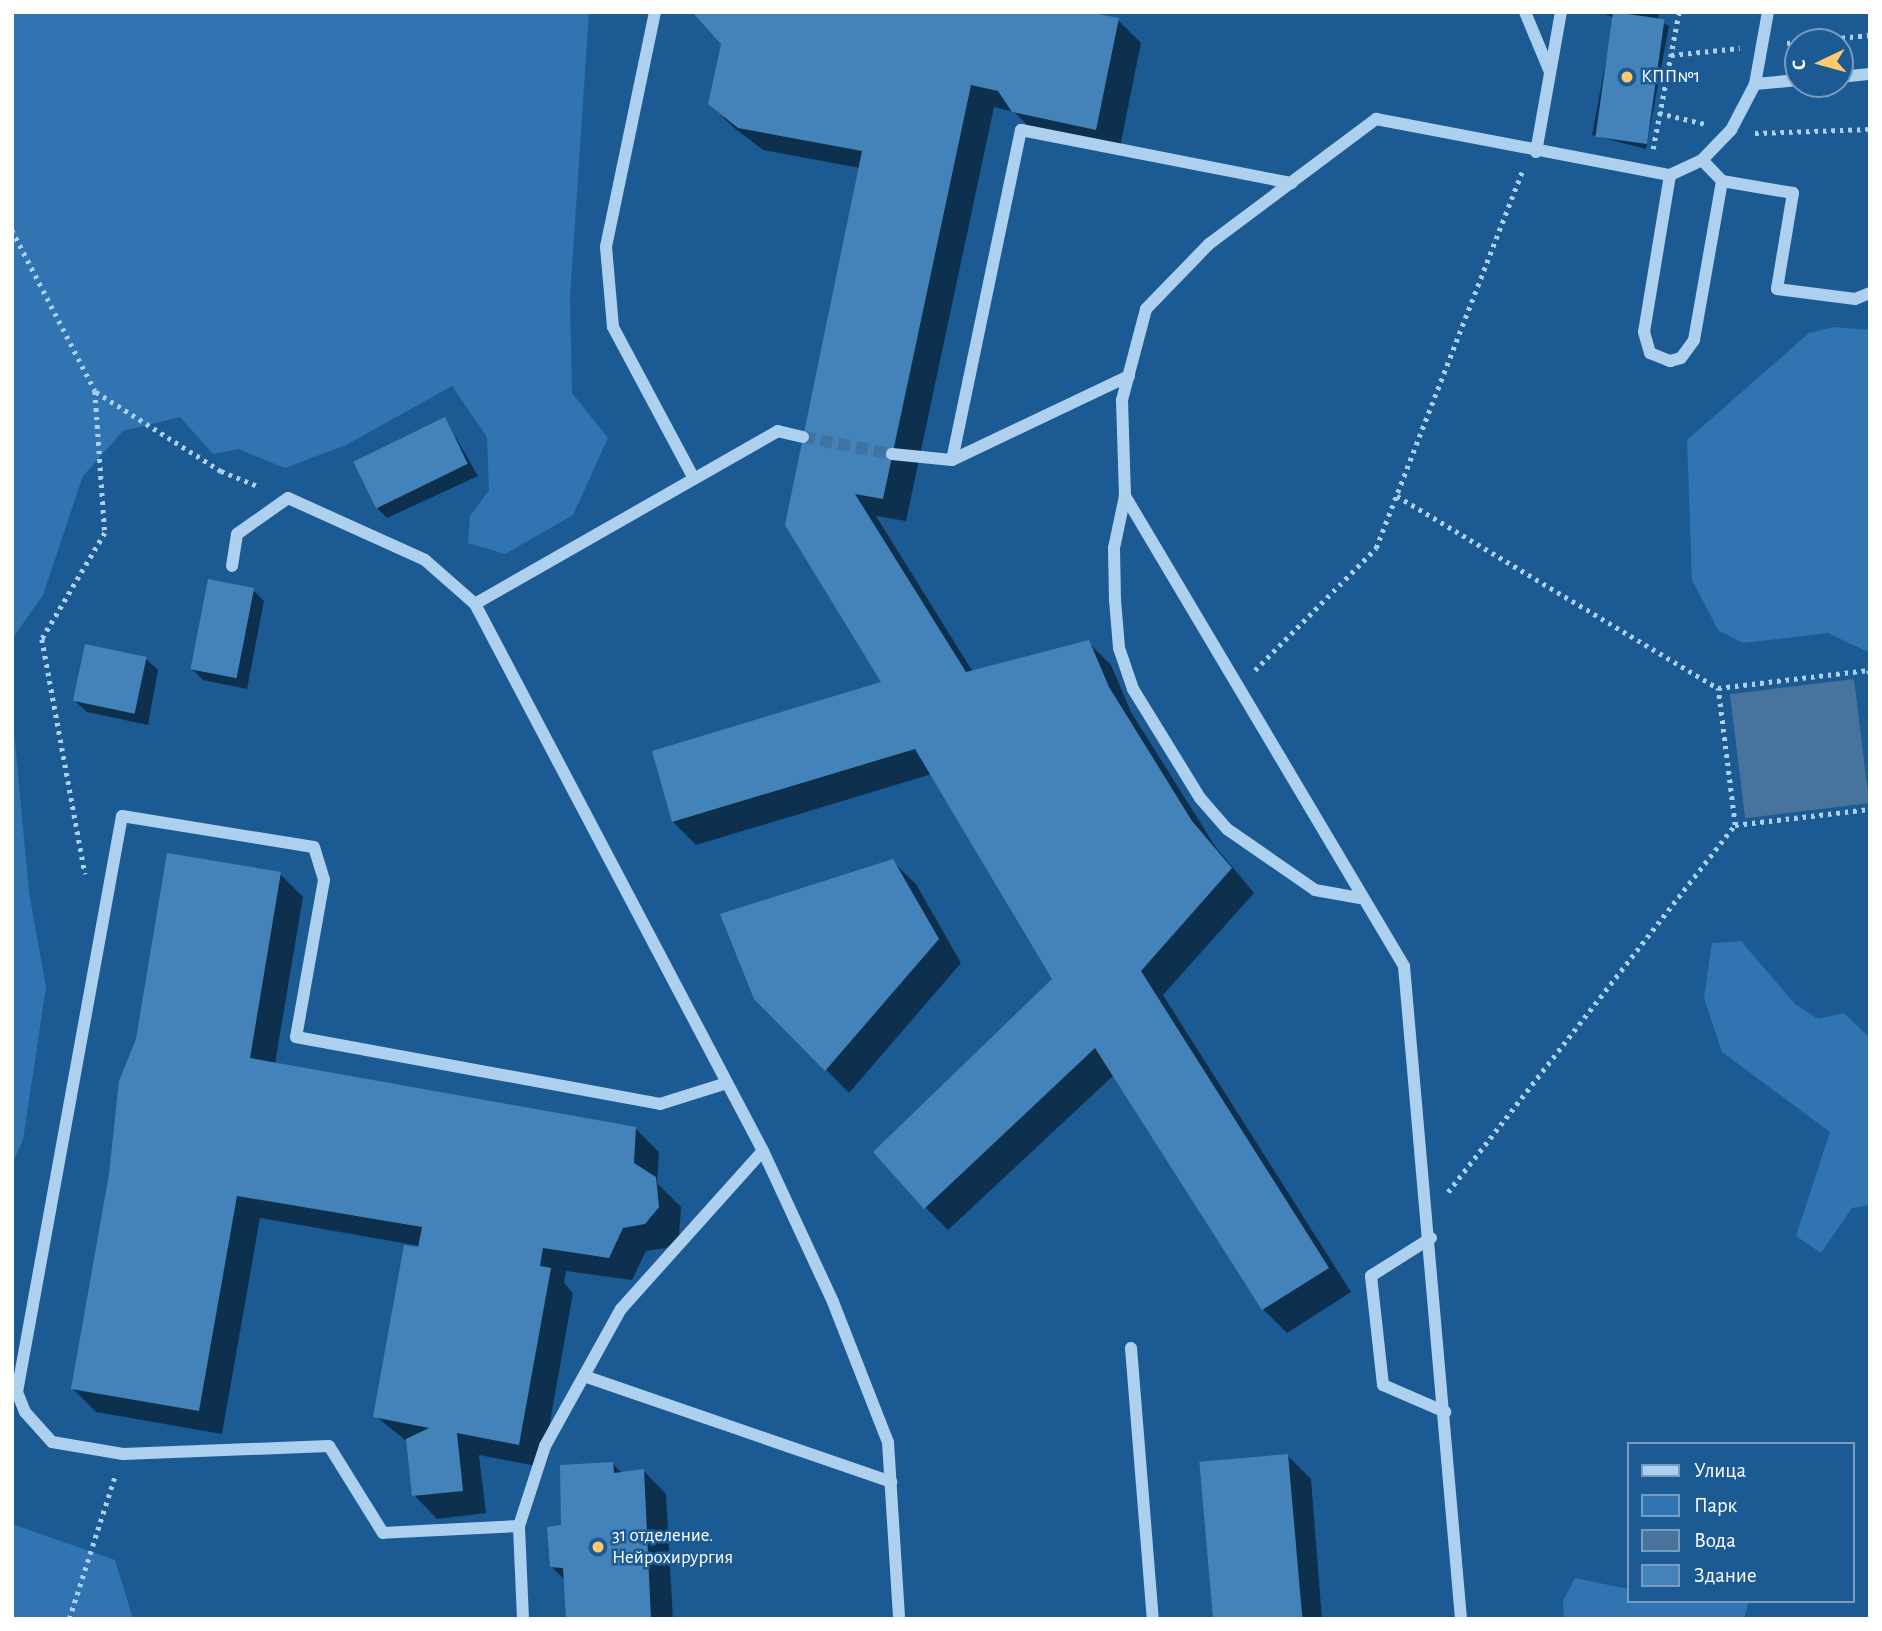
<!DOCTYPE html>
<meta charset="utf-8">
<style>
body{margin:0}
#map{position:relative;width:1882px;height:1631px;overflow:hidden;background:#1c5a94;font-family:"Alegreya Sans",sans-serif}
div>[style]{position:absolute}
.green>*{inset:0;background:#3074b1}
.water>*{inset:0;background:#48739c;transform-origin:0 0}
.shadow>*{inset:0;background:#0007}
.building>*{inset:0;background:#4483ba;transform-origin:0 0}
.minor-tunnel>*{height:12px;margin-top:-6px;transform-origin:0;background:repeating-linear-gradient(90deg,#3e73a4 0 12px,transparent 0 18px)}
.path>*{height:4.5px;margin-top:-2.25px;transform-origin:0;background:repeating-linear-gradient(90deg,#add0ef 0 3.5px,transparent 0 8.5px)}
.minor>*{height:12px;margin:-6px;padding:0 6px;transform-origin:6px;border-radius:6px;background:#add0ef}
.dots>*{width:19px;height:19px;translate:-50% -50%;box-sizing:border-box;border:4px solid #1c5a94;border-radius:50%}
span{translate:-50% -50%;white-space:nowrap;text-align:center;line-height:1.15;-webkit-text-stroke:5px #1c5a94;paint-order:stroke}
.poi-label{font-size:19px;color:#fff}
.left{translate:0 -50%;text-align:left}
.frame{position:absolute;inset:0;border:14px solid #fff;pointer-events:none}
.legend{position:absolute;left:1627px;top:1442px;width:228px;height:161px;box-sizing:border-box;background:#1c5a94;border:2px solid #779cbf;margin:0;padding:9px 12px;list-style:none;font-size:21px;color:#fff}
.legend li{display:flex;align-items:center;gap:14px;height:35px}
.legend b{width:35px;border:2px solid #779cbf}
.north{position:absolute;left:1784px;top:28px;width:70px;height:70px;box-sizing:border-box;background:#1c5a94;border:2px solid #779cbf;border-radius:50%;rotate:265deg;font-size:19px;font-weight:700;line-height:28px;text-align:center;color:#fff}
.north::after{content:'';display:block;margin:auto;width:24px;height:32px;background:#ffc86b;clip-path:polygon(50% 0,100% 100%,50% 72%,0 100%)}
</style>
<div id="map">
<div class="green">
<div style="clip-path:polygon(12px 12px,589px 12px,570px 298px,572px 393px,608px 438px,573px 515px,505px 554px,468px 543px,470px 516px,489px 490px,487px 437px,452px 386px,346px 445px,285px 468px,238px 449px,213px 454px,180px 417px,123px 431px,83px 476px,43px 595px,12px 639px)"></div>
<div style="clip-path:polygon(1834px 327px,1870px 330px,1870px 653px,1828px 633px,1743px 643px,1718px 630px,1692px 580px,1687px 440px,1809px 333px)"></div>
<div style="clip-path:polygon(12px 709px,29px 892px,46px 987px,23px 1140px,12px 1164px)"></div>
<div style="clip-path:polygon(1741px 941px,1795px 1004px,1818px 1019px,1844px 1013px,1870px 1038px,1870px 1205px,1852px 1208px,1821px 1253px,1796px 1236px,1830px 1132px,1722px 1052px,1704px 998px,1712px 943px)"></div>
<div style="clip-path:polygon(12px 1524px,115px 1560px,133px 1619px,12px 1619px)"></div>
<div style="clip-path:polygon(1575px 1578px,1628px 1589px,1628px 1601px,1749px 1601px,1744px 1619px,1564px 1619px,1563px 1601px)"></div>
</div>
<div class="water">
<div style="left:1854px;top:679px;width:125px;height:125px;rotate:83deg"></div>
</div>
<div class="shadow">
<div style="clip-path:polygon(1014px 12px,1013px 17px,1077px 12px,1118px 20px,1141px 43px,1119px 152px,1037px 135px,1014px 112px,994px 107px,906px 521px,876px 516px,973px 672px,1088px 642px,1111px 665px,1131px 712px,1215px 846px,1254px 893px,1163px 995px,1351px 1292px,1287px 1333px,1263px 1309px,1114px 1075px,948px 1230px,925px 1207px,1054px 979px,932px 774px,696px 845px,673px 822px,884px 683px,787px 524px,860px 168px,763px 150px,733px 127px,710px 104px,723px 44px,697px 15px)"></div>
<div style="clip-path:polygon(1601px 12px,1659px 12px,1658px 20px,1669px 26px,1646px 149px,1592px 135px,1614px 18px)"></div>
<div style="clip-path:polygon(445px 419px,478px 476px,387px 518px,376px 507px)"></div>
<div style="clip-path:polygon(253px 590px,264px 601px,247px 689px,203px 680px,191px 668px)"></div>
<div style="clip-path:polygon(146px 659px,158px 670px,148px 725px,87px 712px,75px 701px)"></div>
<div style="clip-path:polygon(892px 861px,916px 884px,961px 963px,849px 1093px,756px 998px)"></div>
<div style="clip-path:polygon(280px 874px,303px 897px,275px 1064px,636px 1129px,659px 1152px,657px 1183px,681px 1207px,679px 1237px,666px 1248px,646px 1251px,632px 1280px,566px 1271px,564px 1283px,573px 1293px,542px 1467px,479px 1455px,486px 1513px,437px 1519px,414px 1495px,408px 1442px,375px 1416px,420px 1246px,260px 1218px,222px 1434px,96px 1412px,72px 1388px)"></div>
<div style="clip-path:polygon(1288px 1456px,1311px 1479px,1322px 1619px,1213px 1619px)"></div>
<div style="clip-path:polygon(613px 1464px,622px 1473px,643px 1470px,666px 1494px,673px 1619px,568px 1619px,566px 1581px,552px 1567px,563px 1526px)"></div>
</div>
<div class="building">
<div style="clip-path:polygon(1087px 12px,1119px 18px,1096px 130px,1012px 112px,998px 91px,971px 85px,883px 499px,855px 494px,966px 672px,1089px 640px,1109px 687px,1192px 821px,1232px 868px,1141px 971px,1329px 1268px,1262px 1310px,1095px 1048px,924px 1209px,873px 1152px,1052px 979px,915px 749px,672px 822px,652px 751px,881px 682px,785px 525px,862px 151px,738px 128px,708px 104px,721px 44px,694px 14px)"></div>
<div style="left:1613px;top:12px;width:52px;height:126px;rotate:8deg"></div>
<div style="left:445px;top:417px;width:52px;height:102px;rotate:64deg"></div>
<div style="left:208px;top:579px;width:47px;height:92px;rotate:11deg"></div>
<div style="left:85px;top:644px;width:63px;height:58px;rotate:12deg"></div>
<div style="clip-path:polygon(167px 853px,281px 872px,250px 1058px,636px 1127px,634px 1163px,656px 1177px,659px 1207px,645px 1224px,623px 1228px,609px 1258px,543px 1248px,540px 1266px,551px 1268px,519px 1445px,457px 1433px,463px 1491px,412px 1496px,406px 1439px,429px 1428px,373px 1417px,404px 1245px,418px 1247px,422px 1227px,237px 1196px,199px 1411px,71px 1389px,109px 1174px,119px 1081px,136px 1039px)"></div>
<div style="clip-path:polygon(893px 859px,939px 939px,825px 1071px,754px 999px,720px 914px)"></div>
<div style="left:1288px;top:1454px;width:166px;height:89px;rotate:85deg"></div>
<div style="clip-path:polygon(613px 1462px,614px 1473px,644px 1469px,651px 1619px,566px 1619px,563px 1568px,550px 1567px,547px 1527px,561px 1525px,560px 1465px)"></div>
</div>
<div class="minor-tunnel">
<div style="left:803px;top:437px;width:91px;rotate:10.8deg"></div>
</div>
<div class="path">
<div style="left:1799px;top:42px;width:71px;rotate:-5.6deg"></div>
<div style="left:1787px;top:43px;width:11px;rotate:-5deg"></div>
<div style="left:1671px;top:55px;width:69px;rotate:-5.8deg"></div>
<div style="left:1659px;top:113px;width:47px;rotate:13.4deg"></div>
<div style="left:1755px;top:133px;width:115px;rotate:-2deg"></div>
<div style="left:1653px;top:149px;width:139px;rotate:-79.3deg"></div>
<div style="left:12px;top:230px;width:181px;rotate:62.7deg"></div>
<div style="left:95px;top:391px;width:142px;rotate:86deg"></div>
<div style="left:105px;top:533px;width:123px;rotate:120.7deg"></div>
<div style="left:42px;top:639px;width:239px;rotate:79.6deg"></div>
<div style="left:96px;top:392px;width:148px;rotate:32.3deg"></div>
<div style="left:221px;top:471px;width:42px;rotate:22.3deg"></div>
<div style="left:1397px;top:496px;width:374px;rotate:30.9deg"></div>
<div style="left:1255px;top:670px;width:172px;rotate:-45.2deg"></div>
<div style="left:1376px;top:548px;width:403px;rotate:-68.8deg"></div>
<div style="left:1735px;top:825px;width:136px;rotate:-6.8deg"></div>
<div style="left:1448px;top:1192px;width:466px;rotate:-52deg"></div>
<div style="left:1735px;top:825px;width:138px;rotate:-97.1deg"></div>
<div style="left:1718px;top:688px;width:152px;rotate:-6.8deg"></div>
<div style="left:1869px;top:670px;width:7px;rotate:82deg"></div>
<div style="left:69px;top:1619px;width:150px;rotate:-72.2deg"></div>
</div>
<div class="minor">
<div style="left:655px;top:12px;width:240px;rotate:101.8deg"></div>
<div style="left:606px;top:247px;width:80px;rotate:85deg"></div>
<div style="left:613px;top:327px;width:172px;rotate:61.9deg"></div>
<div style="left:1525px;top:12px;width:65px;rotate:67.4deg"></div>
<div style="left:1840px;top:77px;width:30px;rotate:-6deg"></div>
<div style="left:1755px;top:84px;width:43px;rotate:-5.3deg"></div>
<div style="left:1536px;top:152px;width:142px;rotate:-79.9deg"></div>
<div style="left:1702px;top:160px;width:29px;rotate:46deg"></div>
<div style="left:1722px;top:181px;width:72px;rotate:9.6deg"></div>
<div style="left:1793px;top:193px;width:97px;rotate:99.5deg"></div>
<div style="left:1777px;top:289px;width:79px;rotate:7.3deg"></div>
<div style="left:1855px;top:299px;width:16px;rotate:-22deg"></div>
<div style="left:1670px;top:175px;width:159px;rotate:99.4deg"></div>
<div style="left:1644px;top:332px;width:22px;rotate:74deg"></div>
<div style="left:1650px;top:353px;width:22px;rotate:22deg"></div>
<div style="left:1670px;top:361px;width:11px;rotate:-15deg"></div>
<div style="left:1681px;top:358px;width:22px;rotate:-54deg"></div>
<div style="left:1694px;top:340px;width:161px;rotate:-80deg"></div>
<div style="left:803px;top:437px;width:26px;rotate:-167deg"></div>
<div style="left:778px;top:431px;width:349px;rotate:150.3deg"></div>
<div style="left:475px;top:604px;width:618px;rotate:62.23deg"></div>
<div style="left:763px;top:1151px;width:166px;rotate:65.1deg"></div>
<div style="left:833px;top:1302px;width:150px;rotate:68.6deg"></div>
<div style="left:888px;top:1442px;width:177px;rotate:86.4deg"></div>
<div style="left:892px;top:454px;width:60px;rotate:5.7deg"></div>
<div style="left:952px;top:460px;width:196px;rotate:-25.4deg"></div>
<div style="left:952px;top:460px;width:337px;rotate:-78.2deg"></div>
<div style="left:1021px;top:130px;width:276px;rotate:11.1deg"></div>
<div style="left:1125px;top:496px;width:53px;rotate:101.9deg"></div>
<div style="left:1114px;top:548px;width:52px;rotate:88.9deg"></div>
<div style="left:1115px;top:600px;width:48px;rotate:85.2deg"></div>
<div style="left:1119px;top:648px;width:43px;rotate:71.1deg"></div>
<div style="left:1133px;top:689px;width:128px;rotate:58.4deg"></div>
<div style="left:1200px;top:798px;width:41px;rotate:48.9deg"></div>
<div style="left:1227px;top:829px;width:107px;rotate:34.7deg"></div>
<div style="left:1315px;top:890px;width:46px;rotate:10.1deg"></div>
<div style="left:232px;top:566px;width:32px;rotate:-81deg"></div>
<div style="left:237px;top:534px;width:62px;rotate:-35.2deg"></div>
<div style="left:288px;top:498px;width:150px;rotate:24.3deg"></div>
<div style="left:425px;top:560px;width:67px;rotate:41.3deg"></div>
<div style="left:1431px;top:1238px;width:71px;rotate:147.7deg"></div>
<div style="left:1371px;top:1276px;width:110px;rotate:83.7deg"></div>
<div style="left:1383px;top:1385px;width:68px;rotate:23.5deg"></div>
<div style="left:1131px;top:1348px;width:272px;rotate:85.4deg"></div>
<div style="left:584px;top:1376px;width:325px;rotate:19deg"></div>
<div style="left:519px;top:1526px;width:136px;rotate:177.1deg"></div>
<div style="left:383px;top:1533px;width:102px;rotate:-121.8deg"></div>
<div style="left:329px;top:1446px;width:206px;rotate:177.8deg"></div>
<div style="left:123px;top:1454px;width:72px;rotate:-170.4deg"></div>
<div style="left:52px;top:1442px;width:40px;rotate:-132deg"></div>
<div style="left:25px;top:1412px;width:22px;rotate:-112deg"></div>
<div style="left:17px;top:1392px;width:585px;rotate:-79.67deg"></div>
<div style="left:122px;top:816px;width:194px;rotate:9.2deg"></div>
<div style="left:314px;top:847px;width:34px;rotate:73deg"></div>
<div style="left:324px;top:880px;width:159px;rotate:100.1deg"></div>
<div style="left:296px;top:1037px;width:370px;rotate:10.4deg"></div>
<div style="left:660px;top:1104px;width:70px;rotate:-17.4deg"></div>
<div style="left:523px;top:1619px;width:93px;rotate:-92.5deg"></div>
<div style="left:519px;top:1526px;width:84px;rotate:-72deg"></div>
<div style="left:545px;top:1446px;width:157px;rotate:-61deg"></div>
<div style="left:621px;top:1309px;width:212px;rotate:-48.1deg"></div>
<div style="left:1461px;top:1619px;width:655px;rotate:-94.99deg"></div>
<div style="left:1404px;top:966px;width:547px;rotate:-120.69deg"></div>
<div style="left:1125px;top:496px;width:96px;rotate:-91.8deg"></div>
<div style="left:1122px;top:400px;width:94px;rotate:-75.2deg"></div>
<div style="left:1146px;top:309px;width:91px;rotate:-45.9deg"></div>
<div style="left:1209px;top:244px;width:209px;rotate:-36.8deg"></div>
<div style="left:1376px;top:119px;width:299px;rotate:10.8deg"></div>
<div style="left:1670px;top:175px;width:35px;rotate:-25deg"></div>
<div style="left:1702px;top:160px;width:42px;rotate:-46deg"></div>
<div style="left:1731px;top:130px;width:52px;rotate:-62.4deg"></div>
<div style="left:1755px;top:84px;width:73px;rotate:-79.8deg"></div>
</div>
<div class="dots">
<div style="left:1627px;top:77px;background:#ffc86b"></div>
<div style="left:598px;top:1547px;background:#ffc86b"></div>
</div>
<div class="poi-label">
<span class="left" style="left:1641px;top:77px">КПП№1</span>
<span class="left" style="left:612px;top:1547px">31 отделение.<br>Нейрохирургия</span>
</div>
<div class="frame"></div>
<ul class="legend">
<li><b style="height:9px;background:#add0ef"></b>Улица</li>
<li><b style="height:19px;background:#3074b1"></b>Парк</li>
<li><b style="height:19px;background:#48739c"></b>Вода</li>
<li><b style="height:19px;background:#4483ba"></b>Здание</li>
</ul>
<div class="north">С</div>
</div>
